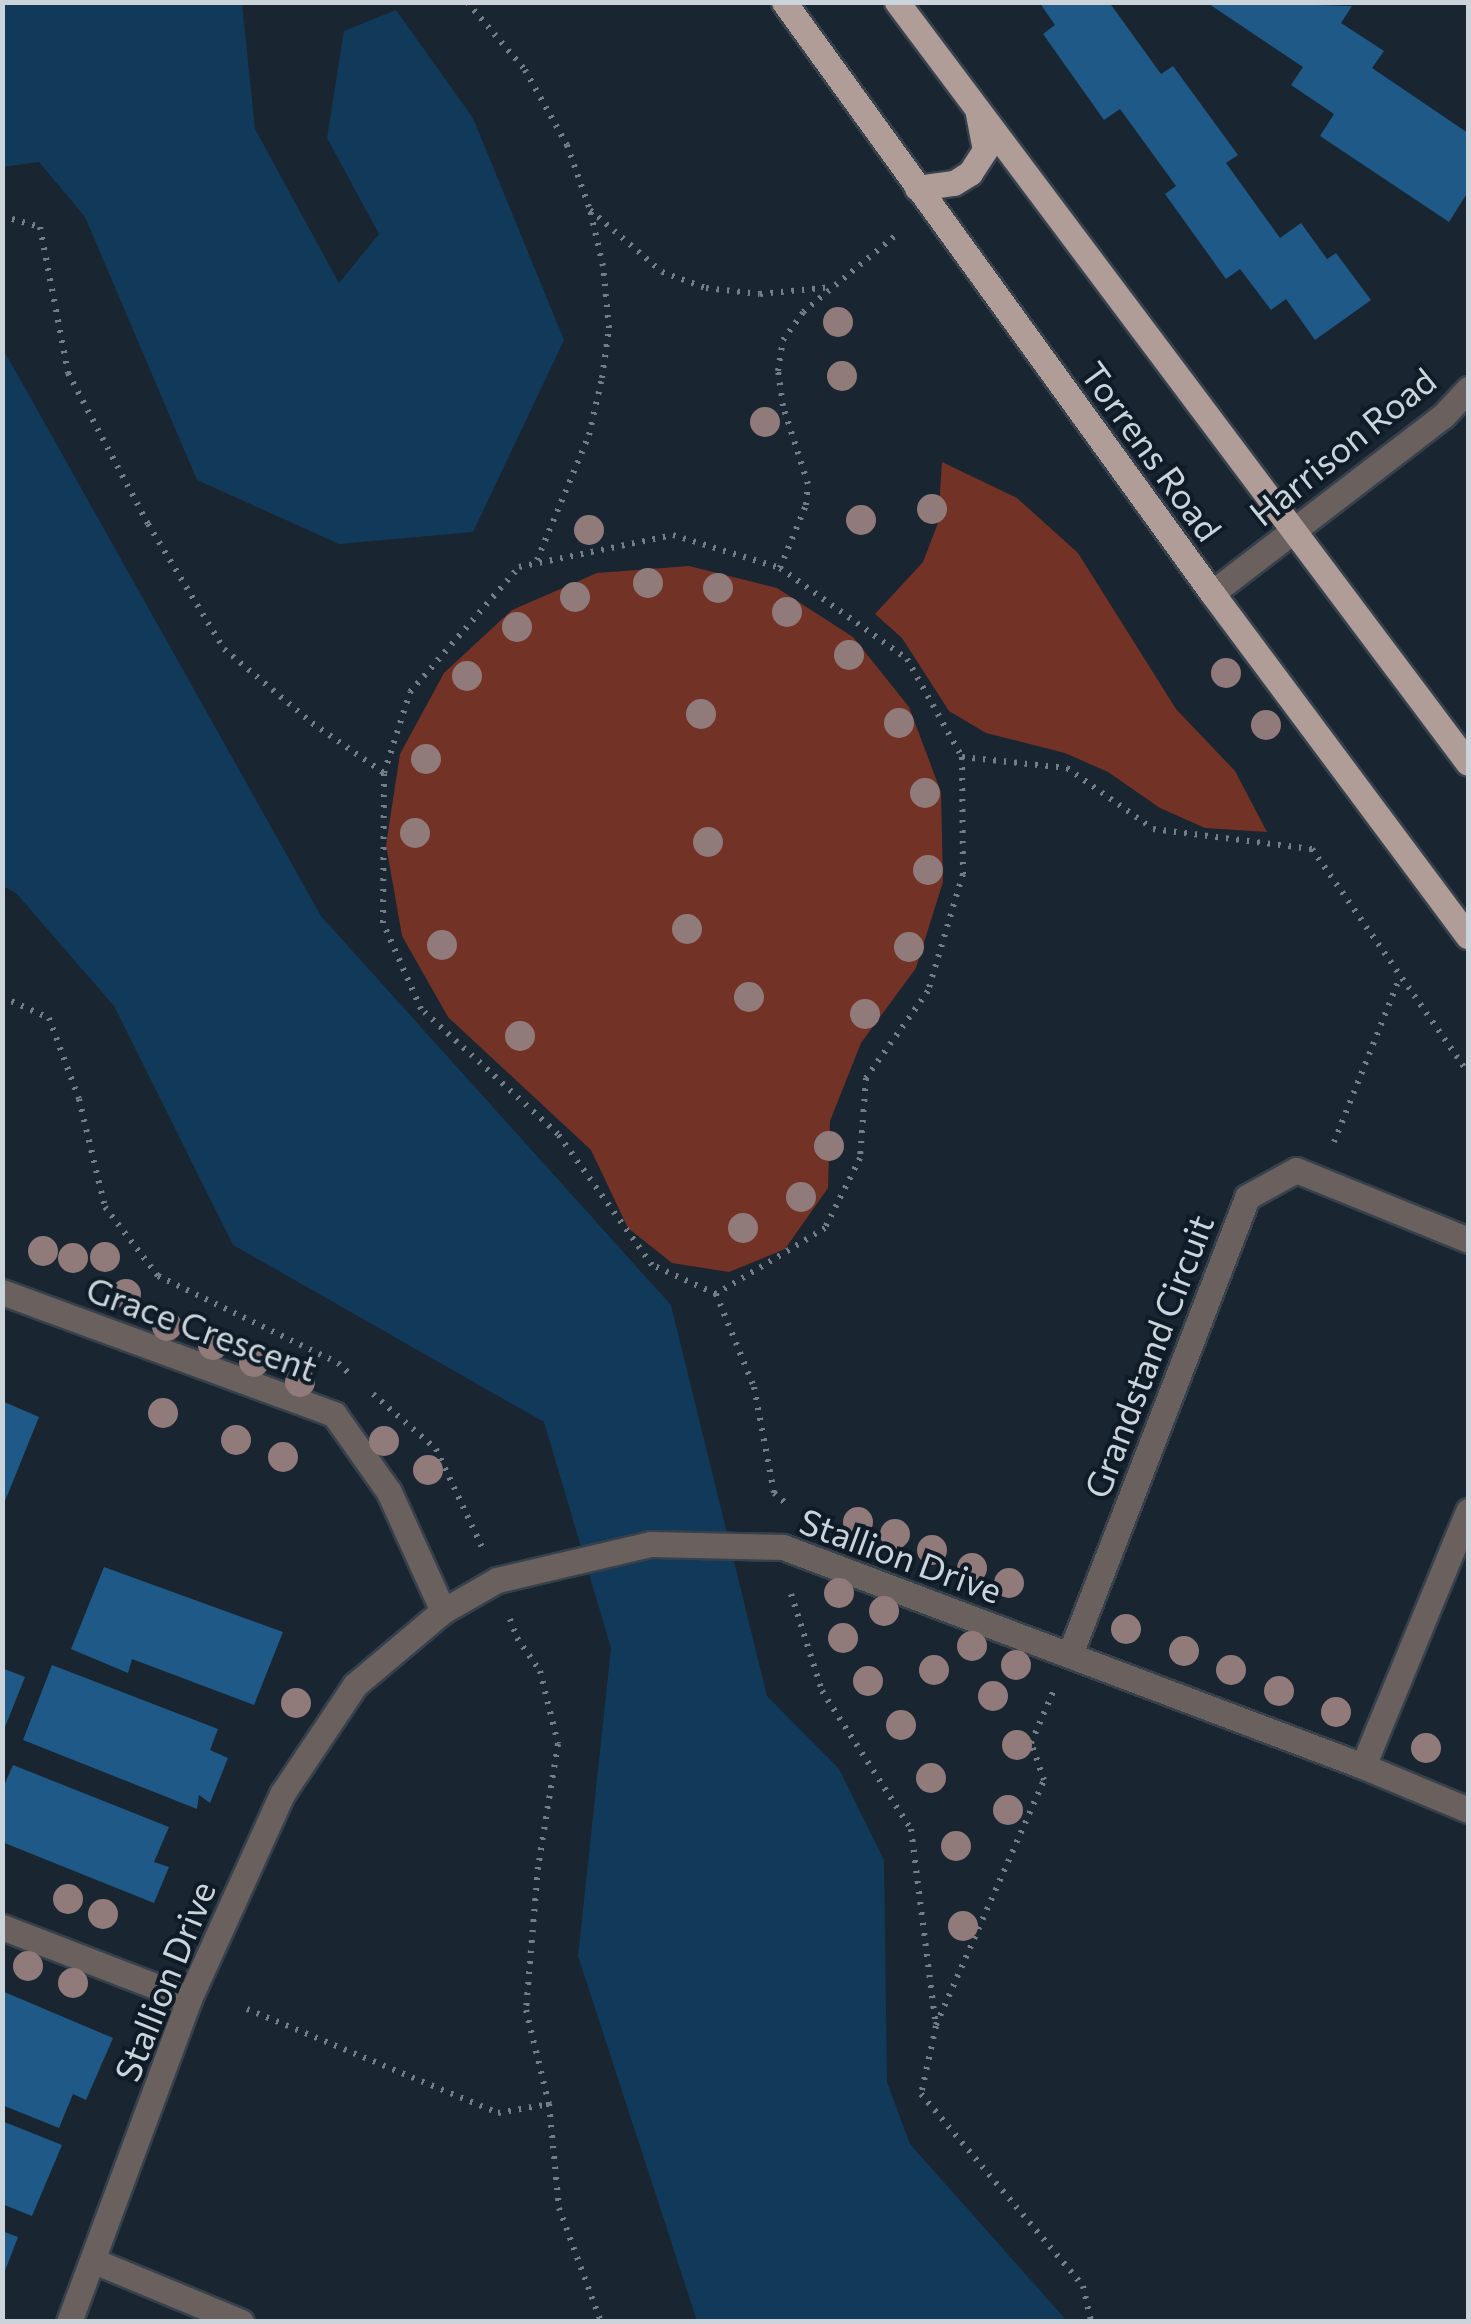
<!DOCTYPE html>
<style>
body{margin:0}
#map{position:relative;width:1471px;height:2324px;overflow:hidden;background:#192531;font-family:Commissioner,sans-serif}
div>[style]{position:absolute}
.green>*{inset:0;background:#733226}
.water>*{inset:0;background:#113959}
.building>*{inset:0;background:#1e5987}
.path>*{height:6px;margin-top:-3px;transform-origin:0;background:repeating-linear-gradient(90deg,#747e88 0 2.5px,transparent 0 10.5px)}
.roads{filter:drop-shadow(2px 0 #36414c) drop-shadow(-2px 0 #36414c) drop-shadow(0 2px #36414c) drop-shadow(0 -2px #36414c)}
.minor>*{height:25px;margin:-12.5px;padding:0 12.5px;transform-origin:12.5px;border-radius:12.5px;background:#6a605e}
.major>*{height:25px;margin:-12.5px;padding:0 12.5px;transform-origin:12.5px;border-radius:12.5px;background:#b09d98}
.trees>*{width:30px;height:30px;margin:-15px;border-radius:50%;background:#917b7a}
span{translate:-50% -50%;white-space:nowrap;text-align:center;line-height:1.15;-webkit-text-stroke:8px #0f1c27;paint-order:stroke}
.street-label{font-size:35px;color:#ccd4db}
.frame{position:absolute;inset:0;border:5px solid #ccd4db;pointer-events:none}
</style>
<div id="map">
<div class="green">
<div style="clip-path:polygon(942px 462px,1017px 498px,1078px 553px,1176px 709px,1235px 771px,1267px 832px,1205px 828px,1160px 808px,1108px 772px,1065px 753px,986px 733px,949px 711px,902px 638px,875px 614px,923px 562px,938px 523px)"></div>
<div style="clip-path:polygon(689px 566px,777px 588px,853px 637px,909px 707px,941px 792px,943px 882px,916px 968px,861px 1043px,830px 1121px,828px 1188px,785px 1249px,729px 1272px,672px 1263px,628px 1228px,591px 1150px,448px 1017px,402px 936px,386px 845px,400px 754px,444px 673px,512px 610px,597px 573px)"></div>
</div>
<div class="water">
<div style="clip-path:polygon(3px 2px,242px 3px,255px 129px,339px 283px,379px 234px,327px 138px,344px 31px,396px 10px,473px 118px,564px 340px,473px 532px,339px 544px,197px 480px,85px 217px,39px 162px,3px 167px)"></div>
<div style="clip-path:polygon(2px 347px,321px 916px,671px 1305px,767px 1696px,839px 1769px,884px 1860px,887px 2082px,910px 2144px,1067px 2321px,697px 2321px,578px 1956px,611px 1648px,544px 1422px,233px 1245px,114px 1006px,16px 893px,3px 886px)"></div>
</div>
<div class="building">
<div style="clip-path:polygon(1039px 2px,1109px 2px,1161px 74px,1173px 66px,1238px 155px,1226px 163px,1280px 238px,1301px 223px,1327px 259px,1336px 253px,1371px 300px,1315px 340px,1286px 299px,1271px 310px,1240px 269px,1226px 279px,1165px 194px,1176px 186px,1120px 109px,1104px 120px,1043px 34px,1055px 25px)"></div>
<div style="clip-path:polygon(1206px 2px,1352px 6px,1341px 23px,1384px 51px,1372px 68px,1468px 133px,1468px 192px,1449px 222px,1320px 136px,1334px 114px,1291px 85px,1303px 67px)"></div>
<div style="clip-path:polygon(2px 1401px,39px 1417px,3px 1506px,2px 1506px)"></div>
<div style="clip-path:polygon(104px 1567px,283px 1632px,254px 1705px,132px 1659px,128px 1673px,71px 1649px)"></div>
<div style="clip-path:polygon(52px 1665px,218px 1729px,210px 1750px,228px 1758px,210px 1803px,199px 1795px,197px 1809px,23px 1740px)"></div>
<div style="clip-path:polygon(2px 1668px,25px 1677px,3px 1732px,2px 1732px)"></div>
<div style="clip-path:polygon(13px 1765px,169px 1827px,154px 1862px,169px 1867px,154px 1903px,2px 1842px,2px 1790px)"></div>
<div style="clip-path:polygon(2px 1991px,113px 2038px,86px 2100px,73px 2094px,59px 2128px,2px 2105px)"></div>
<div style="clip-path:polygon(2px 2121px,62px 2145px,32px 2216px,2px 2204px)"></div>
<div style="clip-path:polygon(2px 2231px,18px 2237px,3px 2276px,2px 2276px)"></div>
</div>
<div class="path">
<div style="left:467px;top:2px;width:89px;rotate:49.5deg"></div>
<div style="left:525px;top:70px;width:86px;rotate:60.8deg"></div>
<div style="left:567px;top:145px;width:69px;rotate:70.5deg"></div>
<div style="left:2px;top:216px;width:40px;rotate:16deg"></div>
<div style="left:40px;top:227px;width:149px;rotate:79.1deg"></div>
<div style="left:68px;top:373px;width:171px;rotate:62.1deg"></div>
<div style="left:148px;top:524px;width:146px;rotate:58.7deg"></div>
<div style="left:224px;top:649px;width:115px;rotate:40.1deg"></div>
<div style="left:312px;top:723px;width:88px;rotate:34.8deg"></div>
<div style="left:673px;top:535px;width:112px;rotate:17.1deg"></div>
<div style="left:780px;top:568px;width:156px;rotate:35.6deg"></div>
<div style="left:907px;top:659px;width:112px;rotate:60.7deg"></div>
<div style="left:962px;top:757px;width:117px;rotate:89.5deg"></div>
<div style="left:963px;top:874px;width:122px;rotate:106.7deg"></div>
<div style="left:928px;top:991px;width:107px;rotate:125.5deg"></div>
<div style="left:866px;top:1078px;width:80px;rotate:94.3deg"></div>
<div style="left:860px;top:1158px;width:78px;rotate:116.6deg"></div>
<div style="left:825px;top:1228px;width:127px;rotate:148.8deg"></div>
<div style="left:716px;top:1294px;width:70px;rotate:-155.6deg"></div>
<div style="left:652px;top:1265px;width:161px;rotate:-125.7deg"></div>
<div style="left:558px;top:1134px;width:185px;rotate:-137.6deg"></div>
<div style="left:421px;top:1009px;width:94px;rotate:-113.8deg"></div>
<div style="left:383px;top:923px;width:150px;rotate:-89.6deg"></div>
<div style="left:384px;top:773px;width:85px;rotate:-72.2deg"></div>
<div style="left:410px;top:692px;width:166px;rotate:-48.9deg"></div>
<div style="left:519px;top:567px;width:157px;rotate:-11.7deg"></div>
<div style="left:537px;top:560px;width:135px;rotate:-67.4deg"></div>
<div style="left:589px;top:435px;width:58px;rotate:-77.2deg"></div>
<div style="left:602px;top:378px;width:50px;rotate:-82deg"></div>
<div style="left:609px;top:328px;width:62px;rotate:-95.5deg"></div>
<div style="left:603px;top:266px;width:57px;rotate:-103.1deg"></div>
<div style="left:590px;top:210px;width:95px;rotate:40.7deg"></div>
<div style="left:662px;top:272px;width:47px;rotate:20deg"></div>
<div style="left:706px;top:288px;width:54px;rotate:6.3deg"></div>
<div style="left:760px;top:294px;width:73px;rotate:-5.5deg"></div>
<div style="left:780px;top:568px;width:68px;rotate:-67.6deg"></div>
<div style="left:806px;top:505px;width:21px;rotate:-85deg"></div>
<div style="left:808px;top:484px;width:82px;rotate:-107.8deg"></div>
<div style="left:783px;top:406px;width:35px;rotate:-98deg"></div>
<div style="left:778px;top:371px;width:31px;rotate:-81deg"></div>
<div style="left:783px;top:340px;width:34px;rotate:-54deg"></div>
<div style="left:803px;top:312px;width:119px;rotate:-39.6deg"></div>
<div style="left:962px;top:757px;width:106px;rotate:6deg"></div>
<div style="left:1067px;top:768px;width:105px;rotate:35.3deg"></div>
<div style="left:1153px;top:829px;width:160px;rotate:7.2deg"></div>
<div style="left:1312px;top:849px;width:273px;rotate:55.1deg"></div>
<div style="left:2px;top:997px;width:51px;rotate:24.1deg"></div>
<div style="left:49px;top:1018px;width:86px;rotate:69.7deg"></div>
<div style="left:79px;top:1099px;width:111px;rotate:76.5deg"></div>
<div style="left:105px;top:1207px;width:87px;rotate:52.5deg"></div>
<div style="left:158px;top:1276px;width:200px;rotate:25.8deg"></div>
<div style="left:338px;top:1363px;width:19px;rotate:43deg"></div>
<div style="left:1334px;top:1142px;width:178px;rotate:-68.2deg"></div>
<div style="left:716px;top:1294px;width:100px;rotate:67.8deg"></div>
<div style="left:754px;top:1387px;width:108px;rotate:79.3deg"></div>
<div style="left:774px;top:1493px;width:20px;rotate:41deg"></div>
<div style="left:373px;top:1394px;width:84px;rotate:41.1deg"></div>
<div style="left:436px;top:1449px;width:108px;rotate:64.9deg"></div>
<div style="left:791px;top:1594px;width:102px;rotate:72.3deg"></div>
<div style="left:822px;top:1691px;width:164px;rotate:57.2deg"></div>
<div style="left:911px;top:1829px;width:199px;rotate:82.8deg"></div>
<div style="left:936px;top:2026px;width:70px;rotate:102.4deg"></div>
<div style="left:921px;top:2094px;width:251px;rotate:49.8deg"></div>
<div style="left:1083px;top:2286px;width:37px;rotate:77deg"></div>
<div style="left:510px;top:1619px;width:20px;rotate:70deg"></div>
<div style="left:517px;top:1638px;width:40px;rotate:55.1deg"></div>
<div style="left:540px;top:1671px;width:75px;rotate:76.1deg"></div>
<div style="left:558px;top:1744px;width:125px;rotate:99.2deg"></div>
<div style="left:538px;top:1867px;width:144px;rotate:94.8deg"></div>
<div style="left:526px;top:2010px;width:97px;rotate:76.3deg"></div>
<div style="left:549px;top:2104px;width:104px;rotate:84.5deg"></div>
<div style="left:559px;top:2208px;width:121px;rotate:69.8deg"></div>
<div style="left:247px;top:2009px;width:272px;rotate:22.5deg"></div>
<div style="left:498px;top:2113px;width:52px;rotate:-10deg"></div>
<div style="left:936px;top:2025px;width:268px;rotate:-66.2deg"></div>
<div style="left:1044px;top:1780px;width:39px;rotate:-109deg"></div>
<div style="left:1031px;top:1743px;width:56px;rotate:-66.7deg"></div>
</div>
<div class="roads">
<div class="minor">
<div style="left:1212px;top:593px;width:291px;rotate:-37.5deg"></div>
<div style="left:1443px;top:416px;width:37px;rotate:-47deg"></div>
<div style="left:2px;top:1292px;width:354px;rotate:20.2deg"></div>
<div style="left:334px;top:1414px;width:95px;rotate:54.8deg"></div>
<div style="left:389px;top:1492px;width:131px;rotate:65.6deg"></div>
<div style="left:1070px;top:1654px;width:490px;rotate:-68.8deg"></div>
<div style="left:1247px;top:1197px;width:56px;rotate:-28.9deg"></div>
<div style="left:1296px;top:1170px;width:186px;rotate:22.1deg"></div>
<div style="left:1363px;top:1766px;width:276px;rotate:-67.6deg"></div>
<div style="left:2px;top:1927px;width:200px;rotate:21.1deg"></div>
<div style="left:94px;top:2261px;width:159px;rotate:22.5deg"></div>
<div style="left:69px;top:2322px;width:345px;rotate:-69.6deg"></div>
<div style="left:189px;top:1999px;width:225px;rotate:-65.6deg"></div>
<div style="left:282px;top:1794px;width:131px;rotate:-56.2deg"></div>
<div style="left:355px;top:1685px;width:115px;rotate:-40.1deg"></div>
<div style="left:443px;top:1611px;width:62px;rotate:-29.9deg"></div>
<div style="left:497px;top:1580px;width:158px;rotate:-13.2deg"></div>
<div style="left:651px;top:1544px;width:132px;rotate:1.3deg"></div>
<div style="left:783px;top:1547px;width:620px;rotate:20.69deg"></div>
<div style="left:1363px;top:1766px;width:114px;rotate:22.7deg"></div>
</div>
<div class="major">
<div style="left:784px;top:2px;width:730px;rotate:54.09deg"></div>
<div style="left:1212px;top:593px;width:428px;rotate:53.3deg"></div>
<div style="left:897px;top:2px;width:951px;rotate:53.12deg"></div>
<div style="left:917px;top:188px;width:37px;rotate:-8deg"></div>
<div style="left:954px;top:183px;width:19px;rotate:-32deg"></div>
<div style="left:970px;top:173px;width:27px;rotate:-57deg"></div>
<div style="left:985px;top:150px;width:38px;rotate:-101deg"></div>
</div>
</div>
<div class="trees">
<div style="left:838px;top:322px"></div>
<div style="left:842px;top:376px"></div>
<div style="left:765px;top:422px"></div>
<div style="left:932px;top:509px"></div>
<div style="left:861px;top:520px"></div>
<div style="left:589px;top:530px"></div>
<div style="left:648px;top:583px"></div>
<div style="left:718px;top:588px"></div>
<div style="left:575px;top:597px"></div>
<div style="left:787px;top:612px"></div>
<div style="left:517px;top:627px"></div>
<div style="left:849px;top:655px"></div>
<div style="left:1226px;top:673px"></div>
<div style="left:467px;top:676px"></div>
<div style="left:701px;top:714px"></div>
<div style="left:899px;top:723px"></div>
<div style="left:1266px;top:725px"></div>
<div style="left:426px;top:759px"></div>
<div style="left:925px;top:793px"></div>
<div style="left:415px;top:833px"></div>
<div style="left:708px;top:842px"></div>
<div style="left:928px;top:870px"></div>
<div style="left:687px;top:929px"></div>
<div style="left:442px;top:945px"></div>
<div style="left:909px;top:947px"></div>
<div style="left:749px;top:997px"></div>
<div style="left:865px;top:1014px"></div>
<div style="left:520px;top:1036px"></div>
<div style="left:829px;top:1146px"></div>
<div style="left:801px;top:1197px"></div>
<div style="left:743px;top:1228px"></div>
<div style="left:43px;top:1251px"></div>
<div style="left:105px;top:1257px"></div>
<div style="left:73px;top:1258px"></div>
<div style="left:126px;top:1294px"></div>
<div style="left:167px;top:1326px"></div>
<div style="left:213px;top:1345px"></div>
<div style="left:254px;top:1362px"></div>
<div style="left:300px;top:1382px"></div>
<div style="left:163px;top:1413px"></div>
<div style="left:236px;top:1440px"></div>
<div style="left:384px;top:1441px"></div>
<div style="left:283px;top:1457px"></div>
<div style="left:428px;top:1470px"></div>
<div style="left:858px;top:1522px"></div>
<div style="left:895px;top:1534px"></div>
<div style="left:932px;top:1550px"></div>
<div style="left:972px;top:1568px"></div>
<div style="left:1009px;top:1583px"></div>
<div style="left:839px;top:1593px"></div>
<div style="left:884px;top:1611px"></div>
<div style="left:1126px;top:1629px"></div>
<div style="left:843px;top:1638px"></div>
<div style="left:972px;top:1646px"></div>
<div style="left:1184px;top:1651px"></div>
<div style="left:1016px;top:1665px"></div>
<div style="left:934px;top:1670px"></div>
<div style="left:1231px;top:1670px"></div>
<div style="left:868px;top:1681px"></div>
<div style="left:1279px;top:1691px"></div>
<div style="left:993px;top:1696px"></div>
<div style="left:296px;top:1703px"></div>
<div style="left:1336px;top:1712px"></div>
<div style="left:901px;top:1725px"></div>
<div style="left:1017px;top:1745px"></div>
<div style="left:1426px;top:1748px"></div>
<div style="left:931px;top:1778px"></div>
<div style="left:1008px;top:1810px"></div>
<div style="left:956px;top:1846px"></div>
<div style="left:68px;top:1899px"></div>
<div style="left:103px;top:1914px"></div>
<div style="left:963px;top:1926px"></div>
<div style="left:28px;top:1966px"></div>
<div style="left:73px;top:1983px"></div>
</div>
<div class="street-label">
<span style="left:1342px;top:446px;rotate:-39deg">Harrison Road</span>
<span style="left:1152px;top:451px;rotate:54deg">Torrens Road</span>
<span style="left:202px;top:1328px;rotate:20deg">Grace Crescent</span>
<span style="left:1148px;top:1356px;rotate:-69deg">Grandstand Circuit</span>
<span style="left:901px;top:1555px;rotate:20deg">Stallion Drive</span>
<span style="left:164px;top:1981px;rotate:-68deg">Stallion Drive</span>
</div>
<div class="frame"></div>
</div>
